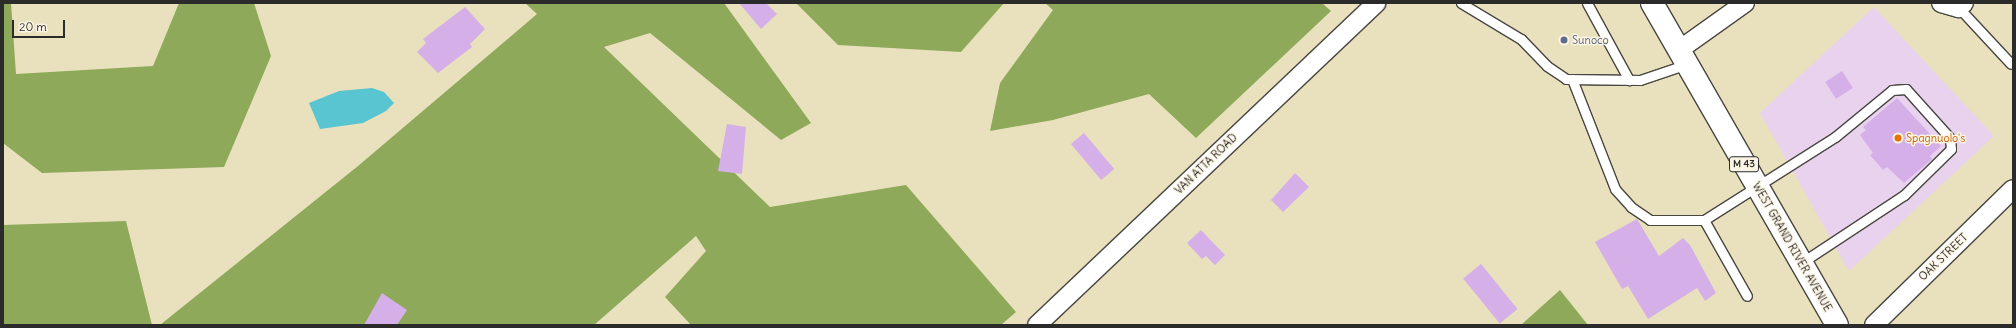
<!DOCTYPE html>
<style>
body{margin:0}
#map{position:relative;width:2016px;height:328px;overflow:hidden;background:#e9e1bd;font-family:Delius,sans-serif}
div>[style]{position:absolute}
.built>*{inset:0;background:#e8d2ee}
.forest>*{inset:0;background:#8ea95a}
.water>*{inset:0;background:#58c5d1}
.building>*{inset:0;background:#d5b0e8;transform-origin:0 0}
.roads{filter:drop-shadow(1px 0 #484641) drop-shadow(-1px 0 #484641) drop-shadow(0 1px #484641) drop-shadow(0 -1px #484641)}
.service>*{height:9px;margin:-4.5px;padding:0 4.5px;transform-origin:4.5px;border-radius:4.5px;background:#fff}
.minor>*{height:18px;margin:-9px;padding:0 9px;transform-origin:9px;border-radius:9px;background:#fff}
.primary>*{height:22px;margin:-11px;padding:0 11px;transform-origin:11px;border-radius:11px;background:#fff}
.dots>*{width:11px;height:11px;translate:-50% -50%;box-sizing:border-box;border:2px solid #fcf5e5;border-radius:50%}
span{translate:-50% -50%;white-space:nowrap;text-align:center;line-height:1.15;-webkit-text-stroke:3px #fcf5e5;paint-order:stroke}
.shield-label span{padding:1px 3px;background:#fcf5e5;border:1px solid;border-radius:3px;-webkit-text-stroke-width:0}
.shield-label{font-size:10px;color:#2b2b2b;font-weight:700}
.service-label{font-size:11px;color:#4e5e75}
.left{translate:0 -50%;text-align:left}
.food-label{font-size:11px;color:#c56008}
.street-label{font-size:11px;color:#2b2b2b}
.frame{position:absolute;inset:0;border:4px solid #2b2b2b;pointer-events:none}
.scale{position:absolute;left:12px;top:20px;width:53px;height:18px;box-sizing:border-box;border:2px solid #2b2b2b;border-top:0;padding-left:5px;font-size:12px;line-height:14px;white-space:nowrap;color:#2b2b2b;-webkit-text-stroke:3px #fcf5e5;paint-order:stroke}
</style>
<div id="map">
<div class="built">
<div style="clip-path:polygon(1874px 7px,1994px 136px,1849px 271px,1760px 113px)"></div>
</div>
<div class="forest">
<div style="clip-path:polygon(3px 3px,11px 3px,16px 74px,153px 66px,179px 3px,254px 3px,271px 56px,224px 167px,42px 173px,3px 143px)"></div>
<div style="clip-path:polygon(525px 3px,724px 3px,811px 123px,781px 140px,650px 33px,604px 47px,770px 207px,906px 185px,1016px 312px,1001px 325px,691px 325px,665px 297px,706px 251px,696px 236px,594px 325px,160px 325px,358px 166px,537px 14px)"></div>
<div style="clip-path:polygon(796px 3px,1004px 3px,961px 52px,838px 45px)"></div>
<div style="clip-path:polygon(1045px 3px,1322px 3px,1331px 11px,1196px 138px,1149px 94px,1053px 120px,990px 131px,1000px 83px,1053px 10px)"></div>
<div style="clip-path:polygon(126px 221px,152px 325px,3px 325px,3px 225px)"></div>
<div style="clip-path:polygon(1560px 290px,1588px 325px,1521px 325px)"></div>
</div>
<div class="water">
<div style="clip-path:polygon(372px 88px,384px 92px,394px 103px,386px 111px,363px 123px,320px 129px,309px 103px,339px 91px)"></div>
</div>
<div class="building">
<div style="clip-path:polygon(739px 3px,766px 3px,777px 14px,761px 29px)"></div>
<div style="clip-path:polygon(465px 7px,485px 29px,470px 44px,472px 47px,438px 73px,417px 52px,426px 43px,423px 39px)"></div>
<div style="left:1842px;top:71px;width:20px;height:20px;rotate:57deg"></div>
<div style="clip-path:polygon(1897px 98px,1941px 146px,1930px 156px,1932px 159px,1904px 183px,1887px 167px,1883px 170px,1870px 155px,1873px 153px,1860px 135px,1866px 130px,1863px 127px)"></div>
<div style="clip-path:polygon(727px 124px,746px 127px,742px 174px,718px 171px)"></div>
<div style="left:1084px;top:133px;width:47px;height:17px;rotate:50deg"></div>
<div style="clip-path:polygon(1295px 173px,1309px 187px,1283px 212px,1271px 200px)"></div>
<div style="clip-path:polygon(1637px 219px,1659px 256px,1683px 238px,1690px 245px,1716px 293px,1705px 301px,1697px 288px,1648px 319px,1628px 286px,1622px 289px,1595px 242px)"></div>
<div style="clip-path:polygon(1201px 230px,1225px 255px,1215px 265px,1206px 256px,1202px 259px,1187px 243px)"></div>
<div style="left:1481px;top:264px;width:58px;height:23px;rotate:51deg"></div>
<div style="clip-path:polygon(382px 293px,407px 310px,397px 325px,364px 325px)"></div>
</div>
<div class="roads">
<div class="service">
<div style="left:1461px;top:3px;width:70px;rotate:31deg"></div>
<div style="left:1521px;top:39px;width:37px;rotate:46deg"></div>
<div style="left:1547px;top:66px;width:23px;rotate:34deg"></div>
<div style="left:1566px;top:79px;width:74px;rotate:0.8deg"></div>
<div style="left:1640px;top:80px;width:50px;rotate:-18.8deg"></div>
<div style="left:1587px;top:3px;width:88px;rotate:61.4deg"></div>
<div style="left:1959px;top:8px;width:76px;rotate:47.1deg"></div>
<div style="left:1572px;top:79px;width:118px;rotate:68.6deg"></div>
<div style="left:1615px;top:189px;width:24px;rotate:48deg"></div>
<div style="left:1631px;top:207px;width:23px;rotate:34deg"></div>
<div style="left:1650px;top:220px;width:54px"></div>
<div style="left:1704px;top:220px;width:155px;rotate:-32.4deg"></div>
<div style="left:1835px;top:137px;width:74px;rotate:-39.5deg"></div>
<div style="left:1892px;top:90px;width:14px;rotate:-4deg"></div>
<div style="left:1906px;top:89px;width:66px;rotate:48.1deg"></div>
<div style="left:1950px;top:138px;width:11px;rotate:85deg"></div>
<div style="left:1951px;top:149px;width:66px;rotate:135.6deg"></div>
<div style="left:1904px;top:195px;width:123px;rotate:146.6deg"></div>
<div style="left:1704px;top:220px;width:87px;rotate:60.5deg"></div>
</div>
<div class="minor">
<div style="left:1941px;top:3px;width:19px;rotate:16deg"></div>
<div style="left:1959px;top:8px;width:7px;rotate:-45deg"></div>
<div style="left:1679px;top:50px;width:81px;rotate:-35.5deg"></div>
<div style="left:1037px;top:325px;width:468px;rotate:-43.5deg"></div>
<div style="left:1874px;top:325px;width:194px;rotate:-44.4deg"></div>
</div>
<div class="primary">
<div style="left:1652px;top:3px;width:371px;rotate:60.1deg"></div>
</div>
</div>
<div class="dots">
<div style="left:1564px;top:40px;background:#5c6f8a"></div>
<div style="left:1898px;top:138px;background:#e8710a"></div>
</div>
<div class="shield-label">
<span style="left:1744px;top:164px">M 43</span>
</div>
<div class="service-label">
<span class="left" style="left:1572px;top:40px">Sunoco</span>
</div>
<div class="food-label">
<span class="left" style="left:1906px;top:138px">Spagnuolo's</span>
</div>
<div class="street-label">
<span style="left:1206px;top:164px;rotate:-44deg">VAN ATTA ROAD</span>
<span style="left:1792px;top:247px;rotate:60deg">WEST GRAND RIVER AVENUE</span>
<span style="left:1943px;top:257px;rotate:-44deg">OAK STREET</span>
</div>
<div class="frame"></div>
<div class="scale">20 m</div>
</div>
